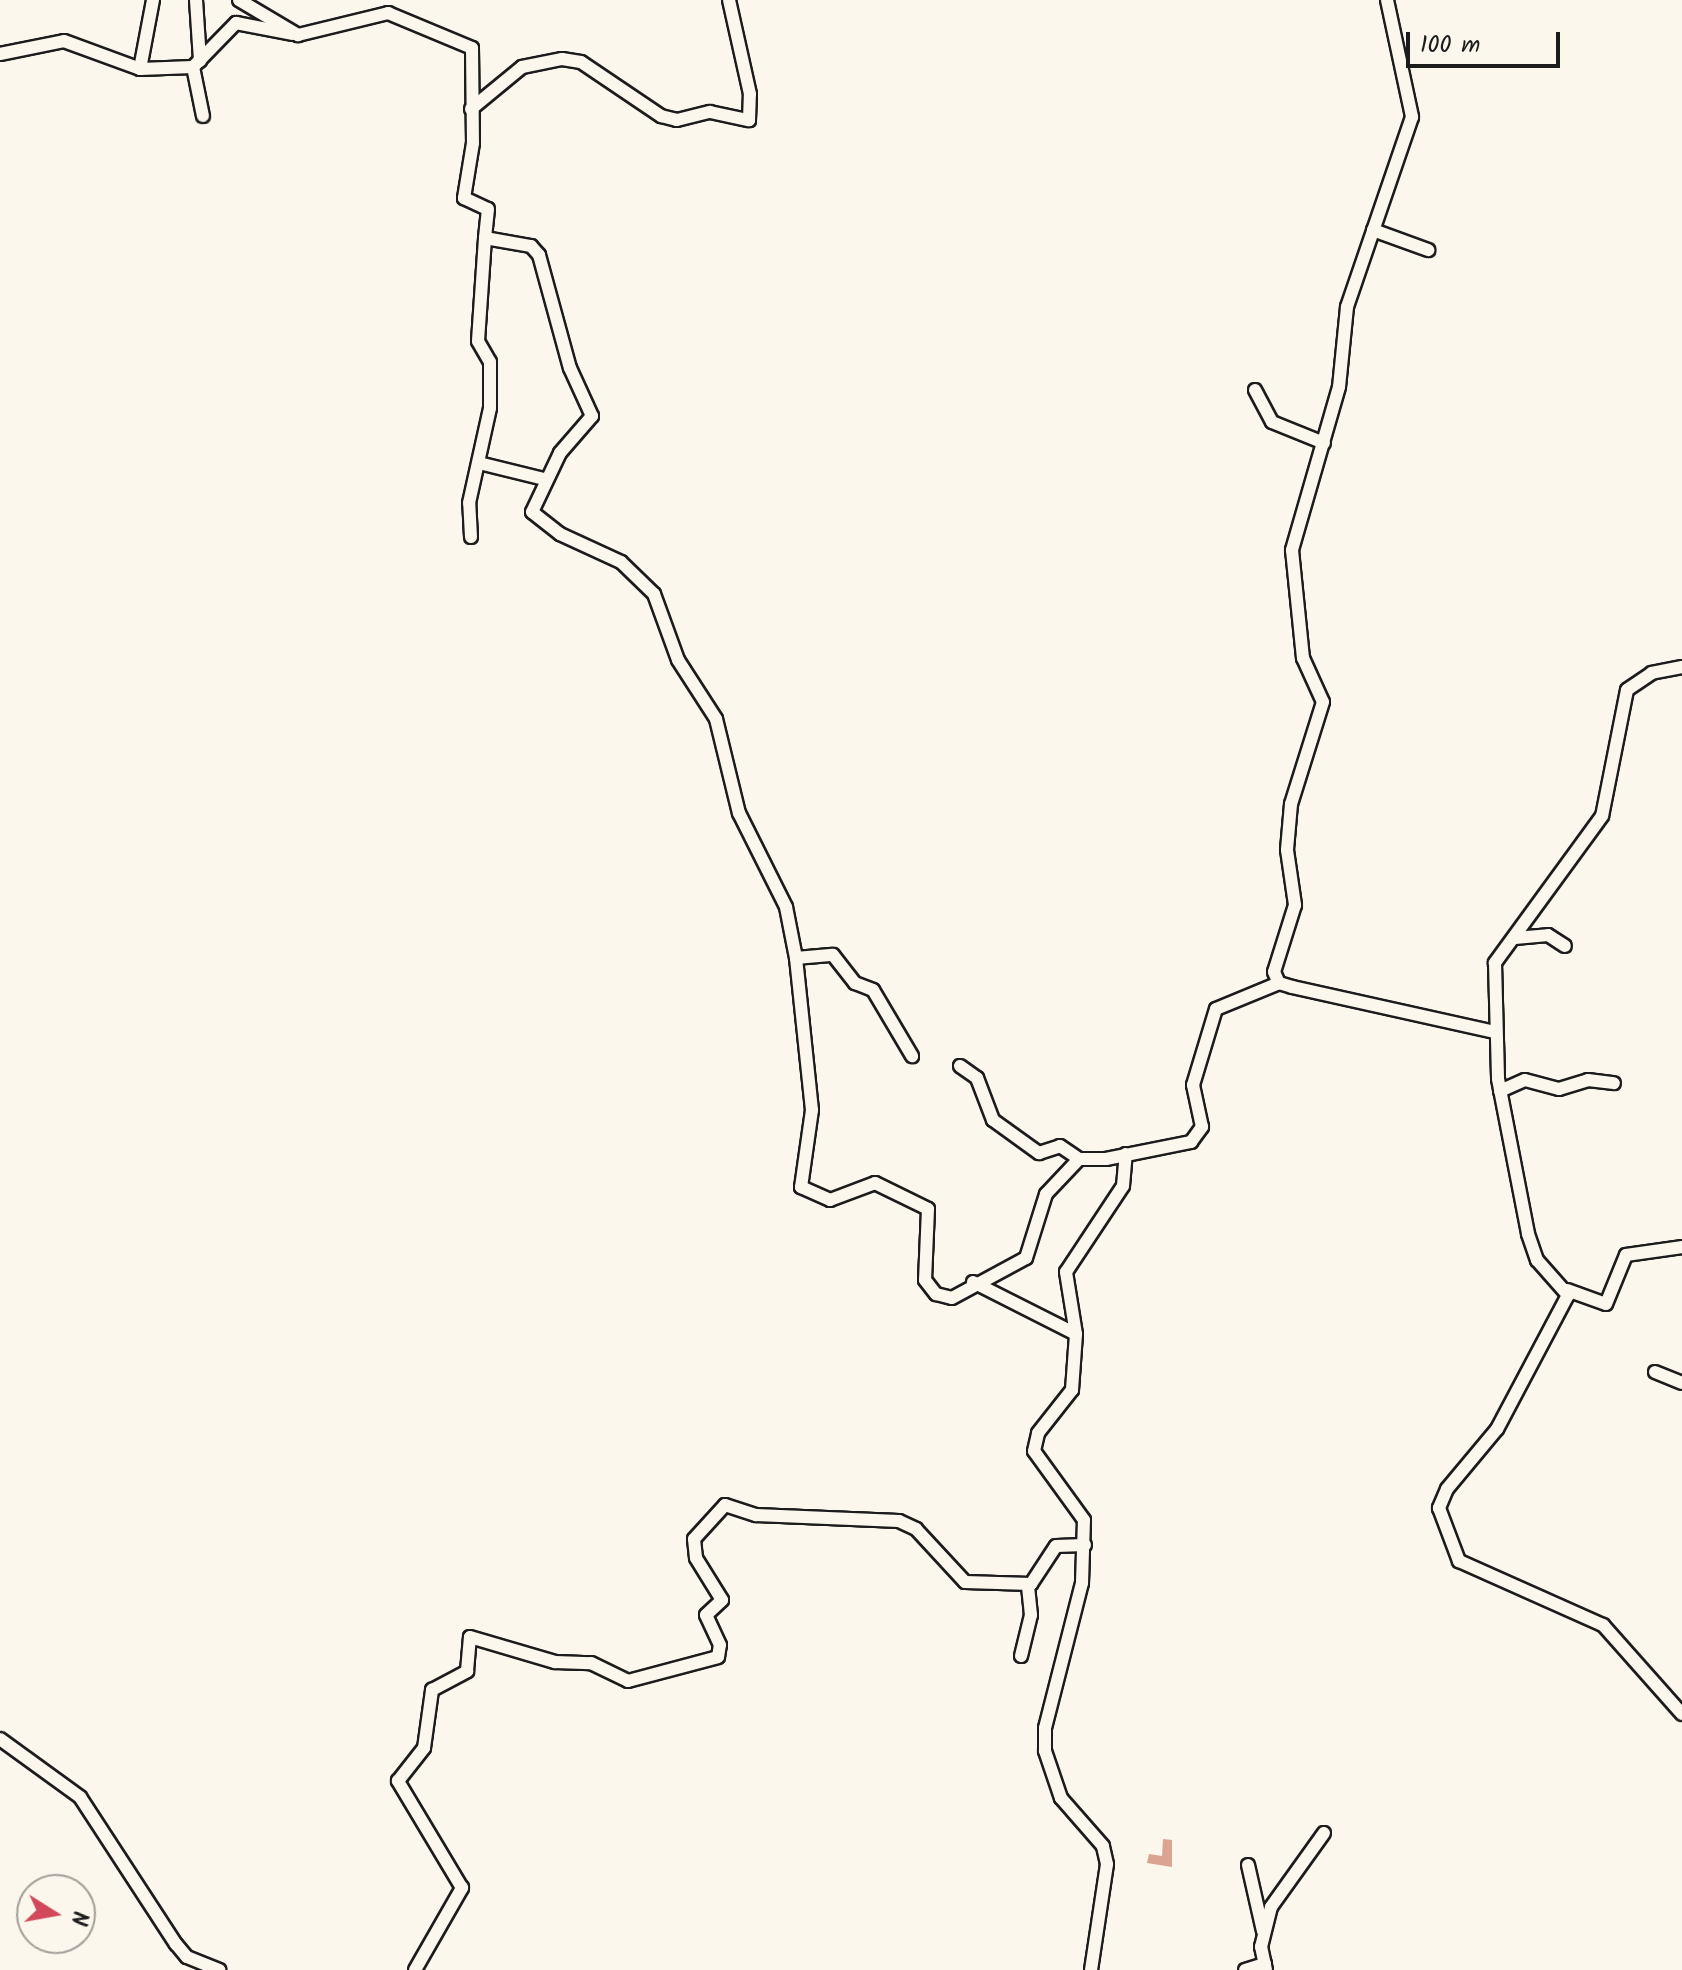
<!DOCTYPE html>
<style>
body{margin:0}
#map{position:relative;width:1682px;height:1970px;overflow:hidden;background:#fbf7ec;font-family:Kalam,sans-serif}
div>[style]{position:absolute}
.building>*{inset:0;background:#daa392}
.roads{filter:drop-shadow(2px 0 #1c1c1c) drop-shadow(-2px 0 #1c1c1c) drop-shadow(0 2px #1c1c1c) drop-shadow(0 -2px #1c1c1c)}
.minor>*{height:12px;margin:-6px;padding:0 6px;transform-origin:6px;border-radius:6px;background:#fbf7ec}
span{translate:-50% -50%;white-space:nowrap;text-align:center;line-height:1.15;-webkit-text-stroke:8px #fbf7ec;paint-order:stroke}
.north{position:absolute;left:16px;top:1874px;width:80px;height:80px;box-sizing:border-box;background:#fbf7ec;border:2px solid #a29f99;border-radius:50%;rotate:101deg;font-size:22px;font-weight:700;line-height:32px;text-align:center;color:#1c1c1c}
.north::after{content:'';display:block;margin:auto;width:28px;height:36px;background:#d1495b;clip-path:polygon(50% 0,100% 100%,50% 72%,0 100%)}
.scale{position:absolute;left:1406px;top:32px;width:154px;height:36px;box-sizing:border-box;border:4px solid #1c1c1c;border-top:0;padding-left:10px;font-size:24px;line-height:28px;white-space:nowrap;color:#1c1c1c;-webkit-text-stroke:6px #fbf7ec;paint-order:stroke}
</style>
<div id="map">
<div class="building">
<div style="clip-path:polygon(1163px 1839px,1172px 1840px,1172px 1867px,1147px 1863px,1149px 1854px,1162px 1856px)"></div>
</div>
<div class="roads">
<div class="minor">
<div style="left:153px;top:0;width:70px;rotate:100.7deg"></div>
<div style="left:140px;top:69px;width:53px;rotate:-2.2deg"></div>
<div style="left:193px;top:67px;width:62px;rotate:-45.7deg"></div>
<div style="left:236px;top:23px;width:57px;rotate:11.1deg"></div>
<div style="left:196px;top:0;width:61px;rotate:86.2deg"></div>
<div style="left:239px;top:0;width:69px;rotate:30.7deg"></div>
<div style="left:298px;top:35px;width:93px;rotate:-13.7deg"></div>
<div style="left:388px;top:13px;width:91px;rotate:22.6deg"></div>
<div style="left:472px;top:48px;width:95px;rotate:89.4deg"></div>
<div style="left:473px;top:143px;width:56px;rotate:99.3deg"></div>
<div style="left:464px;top:198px;width:26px;rotate:25deg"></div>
<div style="left:488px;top:209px;width:29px;rotate:96deg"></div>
<div style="left:485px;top:238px;width:47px;rotate:9.9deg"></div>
<div style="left:531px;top:246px;width:12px;rotate:48deg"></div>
<div style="left:539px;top:255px;width:117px;rotate:74.7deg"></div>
<div style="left:570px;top:368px;width:53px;rotate:65.4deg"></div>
<div style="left:592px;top:416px;width:49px;rotate:130.9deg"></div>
<div style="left:560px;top:453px;width:65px;rotate:115.4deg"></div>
<div style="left:532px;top:512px;width:36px;rotate:38deg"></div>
<div style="left:560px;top:534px;width:67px;rotate:24.7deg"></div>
<div style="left:621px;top:562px;width:46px;rotate:44.1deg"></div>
<div style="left:654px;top:594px;width:70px;rotate:70deg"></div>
<div style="left:678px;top:660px;width:70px;rotate:57.2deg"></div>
<div style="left:716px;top:719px;width:97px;rotate:76.3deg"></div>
<div style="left:739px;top:813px;width:105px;rotate:63.4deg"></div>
<div style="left:786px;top:907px;width:52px;rotate:78.9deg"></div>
<div style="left:796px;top:958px;width:153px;rotate:84deg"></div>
<div style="left:812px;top:1110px;width:78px;rotate:98.1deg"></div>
<div style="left:801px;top:1187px;width:32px;rotate:24deg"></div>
<div style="left:830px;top:1200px;width:48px;rotate:-20.7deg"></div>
<div style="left:875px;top:1183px;width:59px;rotate:26.1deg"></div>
<div style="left:928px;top:1209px;width:71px;rotate:92.4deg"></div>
<div style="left:925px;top:1280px;width:18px;rotate:52deg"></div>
<div style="left:936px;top:1294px;width:16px;rotate:14deg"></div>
<div style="left:952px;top:1298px;width:84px;rotate:-28.4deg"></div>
<div style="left:1026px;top:1258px;width:67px;rotate:-72.6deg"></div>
<div style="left:1046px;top:1194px;width:48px;rotate:-46.7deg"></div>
<div style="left:1387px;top:0;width:120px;rotate:77.9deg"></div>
<div style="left:1412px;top:117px;width:201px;rotate:108.9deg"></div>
<div style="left:1347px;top:307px;width:80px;rotate:95.7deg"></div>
<div style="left:1339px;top:387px;width:170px;rotate:106.1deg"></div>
<div style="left:1292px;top:550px;width:109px;rotate:84.2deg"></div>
<div style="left:1303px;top:658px;width:48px;rotate:65.6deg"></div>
<div style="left:1323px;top:702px;width:107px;rotate:107.4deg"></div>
<div style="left:1291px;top:804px;width:46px;rotate:95deg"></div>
<div style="left:1287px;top:850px;width:56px;rotate:81.7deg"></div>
<div style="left:1295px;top:905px;width:70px;rotate:107.4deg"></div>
<div style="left:1274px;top:972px;width:12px;rotate:66deg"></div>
<div style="left:1279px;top:983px;width:14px;rotate:17deg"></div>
<div style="left:1292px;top:987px;width:208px;rotate:12.5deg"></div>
<div style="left:0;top:54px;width:65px;rotate:-11.5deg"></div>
<div style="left:64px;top:41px;width:81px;rotate:20.2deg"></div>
<div style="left:193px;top:67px;width:50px;rotate:78.5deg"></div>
<div style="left:471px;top:109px;width:66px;rotate:-39.5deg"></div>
<div style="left:522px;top:67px;width:41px;rotate:-11.3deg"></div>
<div style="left:562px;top:59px;width:19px;rotate:9deg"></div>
<div style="left:581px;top:62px;width:97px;rotate:34deg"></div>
<div style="left:661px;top:116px;width:16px;rotate:14deg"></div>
<div style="left:677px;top:120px;width:34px;rotate:-14deg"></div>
<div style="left:710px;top:112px;width:40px;rotate:12deg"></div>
<div style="left:749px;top:120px;width:26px;rotate:-88deg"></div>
<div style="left:750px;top:94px;width:96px;rotate:-102.6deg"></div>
<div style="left:1373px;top:230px;width:59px;rotate:20deg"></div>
<div style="left:1255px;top:390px;width:36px;rotate:62deg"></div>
<div style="left:1272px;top:422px;width:56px;rotate:22deg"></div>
<div style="left:479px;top:463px;width:67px;rotate:13.8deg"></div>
<div style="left:471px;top:537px;width:34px;rotate:-93deg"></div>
<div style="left:469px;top:503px;width:97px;rotate:-77.5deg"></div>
<div style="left:490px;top:408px;width:46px;rotate:-90deg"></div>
<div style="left:490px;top:362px;width:24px;rotate:-120deg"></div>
<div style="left:478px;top:341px;width:103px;rotate:-86.1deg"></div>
<div style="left:1682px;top:667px;width:31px;rotate:169deg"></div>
<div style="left:1652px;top:673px;width:30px;rotate:146deg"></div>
<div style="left:1627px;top:690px;width:128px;rotate:101.2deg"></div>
<div style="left:1602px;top:816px;width:182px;rotate:126.1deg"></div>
<div style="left:1495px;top:963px;width:116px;rotate:88.5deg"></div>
<div style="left:1498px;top:1079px;width:158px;rotate:79deg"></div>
<div style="left:1528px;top:1234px;width:28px;rotate:71deg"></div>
<div style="left:1537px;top:1260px;width:47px;rotate:48.5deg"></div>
<div style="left:1568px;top:1295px;width:152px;rotate:117.9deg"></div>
<div style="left:1497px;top:1429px;width:78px;rotate:129.8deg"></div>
<div style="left:1447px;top:1489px;width:21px;rotate:113deg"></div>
<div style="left:1439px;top:1508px;width:57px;rotate:69.3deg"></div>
<div style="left:1459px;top:1561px;width:158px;rotate:24deg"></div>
<div style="left:1603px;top:1625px;width:119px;rotate:48.4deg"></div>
<div style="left:1515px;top:938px;width:33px;rotate:-5deg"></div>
<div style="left:1548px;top:935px;width:20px;rotate:33deg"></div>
<div style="left:796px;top:958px;width:37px;rotate:-5deg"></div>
<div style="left:833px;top:955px;width:36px;rotate:52deg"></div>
<div style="left:855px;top:983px;width:19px;rotate:21deg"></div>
<div style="left:873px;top:990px;width:77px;rotate:59.4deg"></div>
<div style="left:960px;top:1066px;width:21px;rotate:35deg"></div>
<div style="left:977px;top:1078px;width:45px;rotate:69.1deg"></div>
<div style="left:993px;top:1120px;width:57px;rotate:35.7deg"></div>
<div style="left:1039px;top:1153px;width:22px;rotate:-18deg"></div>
<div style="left:1060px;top:1146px;width:23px;rotate:34deg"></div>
<div style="left:1079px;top:1159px;width:27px"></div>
<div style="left:1106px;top:1159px;width:87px;rotate:-11.3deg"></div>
<div style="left:1191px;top:1142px;width:19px;rotate:-54deg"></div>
<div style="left:1202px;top:1127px;width:43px;rotate:-102.1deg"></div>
<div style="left:1193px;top:1085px;width:79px;rotate:-73.2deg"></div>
<div style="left:1216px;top:1009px;width:68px;rotate:-22.4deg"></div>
<div style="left:1500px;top:1091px;width:27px;rotate:-24deg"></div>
<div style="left:1525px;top:1080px;width:35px;rotate:15deg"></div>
<div style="left:1559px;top:1089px;width:30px;rotate:-17deg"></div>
<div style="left:1588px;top:1080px;width:26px;rotate:7deg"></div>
<div style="left:973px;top:1282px;width:115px;rotate:26.8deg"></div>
<div style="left:1567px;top:1290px;width:41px;rotate:19.7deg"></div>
<div style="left:1606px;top:1304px;width:53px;rotate:-67.8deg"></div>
<div style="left:1626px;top:1255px;width:57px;rotate:-8.1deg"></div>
<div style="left:1655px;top:1372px;width:29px;rotate:22deg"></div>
<div style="left:1021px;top:1656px;width:42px;rotate:-76.3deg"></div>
<div style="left:1031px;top:1615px;width:30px;rotate:-96deg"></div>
<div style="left:0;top:1739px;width:99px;rotate:35.9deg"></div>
<div style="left:80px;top:1797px;width:176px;rotate:56.9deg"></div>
<div style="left:176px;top:1944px;width:17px;rotate:50deg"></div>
<div style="left:187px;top:1957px;width:35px;rotate:22deg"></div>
<div style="left:1248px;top:1865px;width:68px;rotate:77.2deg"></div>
<div style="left:415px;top:1970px;width:95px;rotate:-60.2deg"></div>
<div style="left:462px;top:1888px;width:125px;rotate:-120.9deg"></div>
<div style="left:398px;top:1781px;width:42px;rotate:-51.8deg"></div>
<div style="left:424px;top:1748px;width:59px;rotate:-82.1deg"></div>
<div style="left:432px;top:1690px;width:40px;rotate:-28deg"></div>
<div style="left:467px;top:1671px;width:34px;rotate:-85deg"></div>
<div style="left:470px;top:1637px;width:89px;rotate:16.4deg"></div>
<div style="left:555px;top:1662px;width:36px;rotate:2deg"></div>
<div style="left:591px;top:1663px;width:41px;rotate:25.9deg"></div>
<div style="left:628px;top:1681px;width:93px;rotate:-14.9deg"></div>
<div style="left:718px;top:1657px;width:12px;rotate:-81deg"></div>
<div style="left:720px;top:1645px;width:33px;rotate:-115deg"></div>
<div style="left:706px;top:1615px;width:22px;rotate:-43deg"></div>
<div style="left:722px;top:1600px;width:49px;rotate:-121.8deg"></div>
<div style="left:696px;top:1558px;width:19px;rotate:-96deg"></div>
<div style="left:694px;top:1539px;width:46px;rotate:-47.6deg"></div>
<div style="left:725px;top:1505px;width:33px;rotate:18deg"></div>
<div style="left:756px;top:1515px;width:143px;rotate:2.4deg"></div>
<div style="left:899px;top:1521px;width:19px;rotate:25deg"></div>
<div style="left:916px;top:1529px;width:72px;rotate:47.2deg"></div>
<div style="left:965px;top:1582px;width:66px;rotate:1.7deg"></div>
<div style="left:1031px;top:1584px;width:45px;rotate:-56.7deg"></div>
<div style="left:1056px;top:1546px;width:29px;rotate:-2deg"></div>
<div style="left:1091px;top:1970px;width:107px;rotate:-81.4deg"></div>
<div style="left:1107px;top:1864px;width:18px;rotate:-103deg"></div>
<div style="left:1103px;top:1846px;width:64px;rotate:-131.2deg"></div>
<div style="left:1061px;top:1798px;width:50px;rotate:-108.8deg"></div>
<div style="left:1045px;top:1751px;width:23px;rotate:-90deg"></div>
<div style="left:1045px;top:1728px;width:150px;rotate:-75.7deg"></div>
<div style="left:1082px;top:1583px;width:63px;rotate:-88.2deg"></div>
<div style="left:1084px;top:1520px;width:85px;rotate:-125.9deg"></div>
<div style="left:1034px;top:1451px;width:18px;rotate:-77deg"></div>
<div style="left:1038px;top:1433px;width:55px;rotate:-51.7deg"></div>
<div style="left:1072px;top:1390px;width:56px;rotate:-85.9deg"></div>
<div style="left:1076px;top:1334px;width:63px;rotate:-99.2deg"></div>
<div style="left:1066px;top:1272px;width:103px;rotate:-56.5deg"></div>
<div style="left:1123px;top:1186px;width:32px;rotate:-85deg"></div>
<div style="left:1245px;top:1970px;width:21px;rotate:-17deg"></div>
<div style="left:1266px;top:1970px;width:24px;rotate:-102deg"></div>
<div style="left:1261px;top:1947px;width:41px;rotate:-76deg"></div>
<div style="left:1271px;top:1907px;width:91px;rotate:-54.4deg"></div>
</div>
</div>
<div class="north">N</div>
<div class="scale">100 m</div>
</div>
